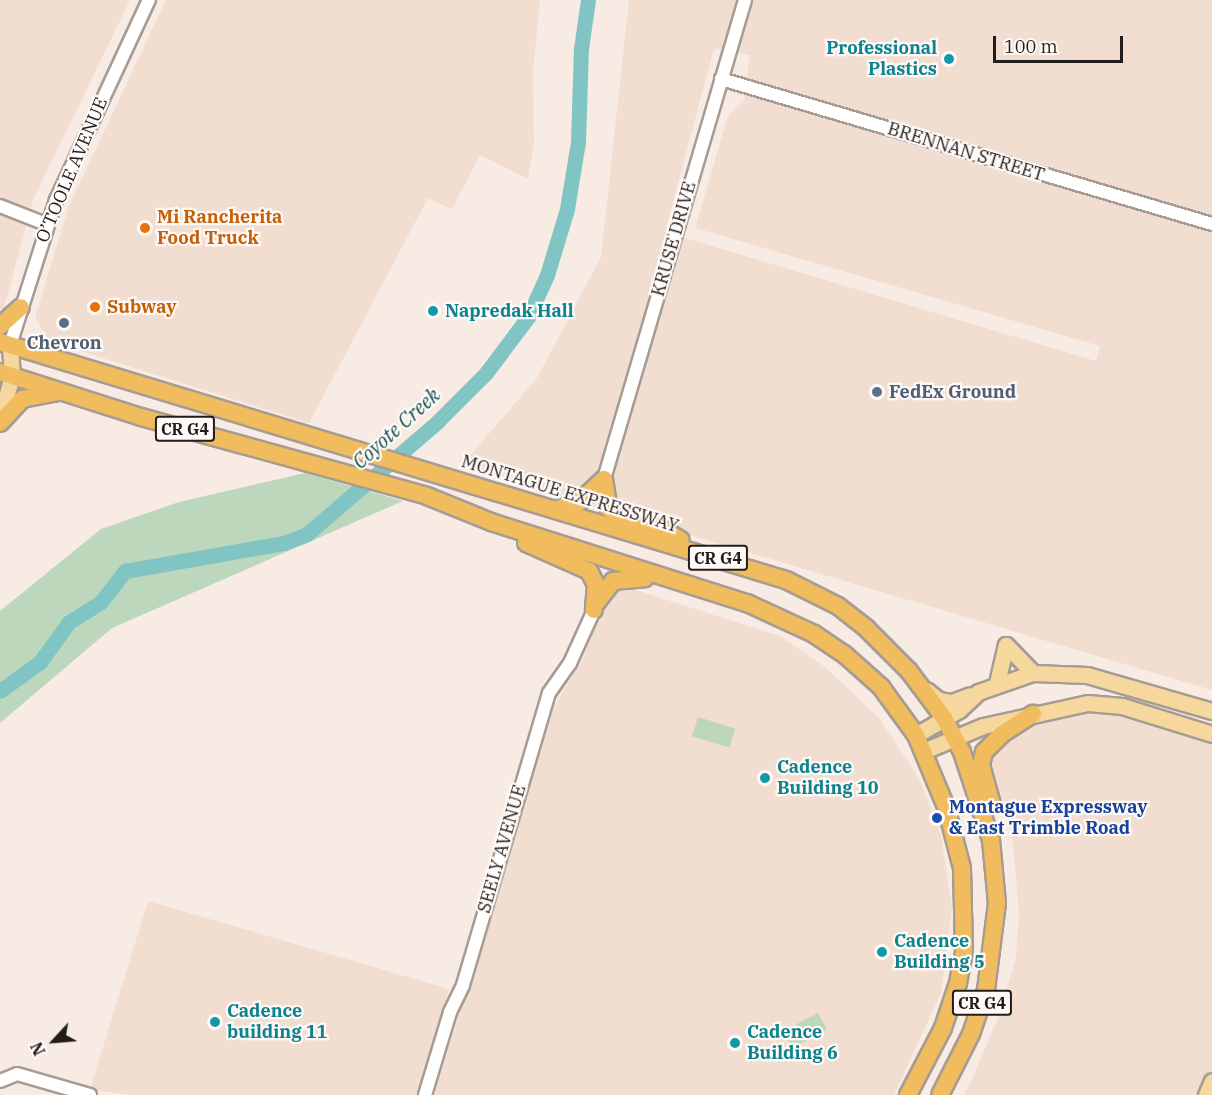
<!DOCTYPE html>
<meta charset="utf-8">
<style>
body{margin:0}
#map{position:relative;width:1212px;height:1095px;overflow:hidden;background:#f7ebe3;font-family:"IBM Plex Serif",serif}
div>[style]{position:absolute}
.built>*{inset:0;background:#f1ded1}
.green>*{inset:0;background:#bdd7bd;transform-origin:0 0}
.river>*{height:15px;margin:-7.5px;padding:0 7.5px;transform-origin:7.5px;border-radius:7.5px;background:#80c4c4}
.roads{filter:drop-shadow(2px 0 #a69c94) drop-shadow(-2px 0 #a69c94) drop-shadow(0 2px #a69c94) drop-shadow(0 -2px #a69c94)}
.minor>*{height:12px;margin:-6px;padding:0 6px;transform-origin:6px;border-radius:6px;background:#fff}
.major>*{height:15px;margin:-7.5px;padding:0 7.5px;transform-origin:7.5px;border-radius:7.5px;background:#f6d79e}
.highway>*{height:16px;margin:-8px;padding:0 8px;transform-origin:8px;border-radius:8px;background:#f0bc5d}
.dots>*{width:16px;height:16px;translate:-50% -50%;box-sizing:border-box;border:3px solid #fffaf7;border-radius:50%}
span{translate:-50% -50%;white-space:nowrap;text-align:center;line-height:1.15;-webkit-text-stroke:4.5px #fffaf7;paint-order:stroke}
.shield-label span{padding:2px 4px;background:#fffaf7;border:2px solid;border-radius:4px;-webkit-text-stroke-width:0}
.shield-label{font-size:16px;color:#211d1a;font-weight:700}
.culture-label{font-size:18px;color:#0d838f;font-weight:700}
.right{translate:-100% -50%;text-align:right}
.left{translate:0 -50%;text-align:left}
.street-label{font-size:18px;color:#211d1a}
.food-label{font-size:18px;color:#c56008;font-weight:700}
.service-label{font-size:18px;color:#4e5e75;font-weight:700}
.transit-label{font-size:18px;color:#164399;font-weight:700}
.water-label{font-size:20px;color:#114e4e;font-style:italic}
.north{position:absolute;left:24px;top:1011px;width:60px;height:60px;-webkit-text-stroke:4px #fffaf7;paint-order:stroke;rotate:244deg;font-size:16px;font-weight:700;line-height:24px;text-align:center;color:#211d1a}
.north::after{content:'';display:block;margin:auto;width:21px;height:27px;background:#211d1a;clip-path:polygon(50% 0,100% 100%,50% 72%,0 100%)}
.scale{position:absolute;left:993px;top:36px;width:130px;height:27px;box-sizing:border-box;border:3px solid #211d1a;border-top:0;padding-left:8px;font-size:18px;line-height:21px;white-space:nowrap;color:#211d1a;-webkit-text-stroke:4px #fffaf7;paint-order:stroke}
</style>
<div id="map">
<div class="built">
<div style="clip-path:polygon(0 0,130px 0,33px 200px,4px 308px,0 310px)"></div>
<div style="clip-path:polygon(166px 0,540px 0,533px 71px,534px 144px,528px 179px,480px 155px,452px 209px,428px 198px,309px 423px,49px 341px,35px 317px,69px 206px)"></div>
<div style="clip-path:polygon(evenodd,629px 0,1212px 0,1212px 690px,460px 467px,537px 378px,601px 257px,629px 0,714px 48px,750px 55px,744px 101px,728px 116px,695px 228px,1100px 346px,1096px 361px,665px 232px,714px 48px)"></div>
<div style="clip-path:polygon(617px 584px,780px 636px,825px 667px,879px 718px,920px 780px,941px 835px,952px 908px,941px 993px,894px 1095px,434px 1095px,554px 707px,584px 657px,605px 600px)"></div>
<div style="clip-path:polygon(1074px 712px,1127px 714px,1212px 741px,1212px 1095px,965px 1095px,999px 1016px,1016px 957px,1019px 912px,1011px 824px,990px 759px,1002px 737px)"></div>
<div style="clip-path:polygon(148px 901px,449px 989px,418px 1095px,131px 1095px,90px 1089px)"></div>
</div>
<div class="green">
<div style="clip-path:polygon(305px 473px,403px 501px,112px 628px,0 723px,0 611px,101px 529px,179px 502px)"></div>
<div style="left:698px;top:717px;width:39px;height:20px;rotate:17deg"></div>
<div style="left:818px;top:1013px;width:19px;height:39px;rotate:62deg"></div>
</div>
<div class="river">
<div style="left:0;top:691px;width:49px;rotate:-35.9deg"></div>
<div style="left:40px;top:662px;width:49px;rotate:-54.1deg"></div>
<div style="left:69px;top:622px;width:36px;rotate:-32deg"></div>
<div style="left:100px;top:603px;width:41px;rotate:-52deg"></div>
<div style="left:125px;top:571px;width:161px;rotate:-10deg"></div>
<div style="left:284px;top:543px;width:25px;rotate:-21deg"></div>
<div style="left:307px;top:534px;width:172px;rotate:-40.7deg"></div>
<div style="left:437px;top:422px;width:69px;rotate:-45deg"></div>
<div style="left:486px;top:373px;width:70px;rotate:-53.1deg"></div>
<div style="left:528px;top:317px;width:46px;rotate:-65.7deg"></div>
<div style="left:547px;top:275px;width:69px;rotate:-73.1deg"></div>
<div style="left:567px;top:209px;width:68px;rotate:-80.7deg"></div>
<div style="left:578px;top:142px;width:93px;rotate:-88.2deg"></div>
<div style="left:581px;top:49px;width:49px;rotate:-81.9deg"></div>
</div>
<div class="roads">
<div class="minor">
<div style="left:721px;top:79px;width:512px;rotate:16.45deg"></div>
<div style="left:0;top:206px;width:49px;rotate:21.4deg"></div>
<div style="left:10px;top:345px;width:152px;rotate:-72.4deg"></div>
<div style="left:56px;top:200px;width:221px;rotate:-65.1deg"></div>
<div style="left:604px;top:479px;width:499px;rotate:-73.6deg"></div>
<div style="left:0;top:1081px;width:18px;rotate:-22deg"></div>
<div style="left:17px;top:1074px;width:76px;rotate:16deg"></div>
<div style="left:425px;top:1095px;width:87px;rotate:-73.2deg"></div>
<div style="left:450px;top:1012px;width:30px;rotate:-64deg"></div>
<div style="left:463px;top:985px;width:304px;rotate:-73.6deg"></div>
<div style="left:549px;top:693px;width:37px;rotate:-55deg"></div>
<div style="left:570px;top:663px;width:58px;rotate:-65.6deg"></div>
</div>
<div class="major">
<div style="left:0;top:418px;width:44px;rotate:-74.1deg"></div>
<div style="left:12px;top:376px;width:31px;rotate:-94deg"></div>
<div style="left:1006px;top:645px;width:39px;rotate:46deg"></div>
<div style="left:997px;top:683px;width:39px;rotate:-77deg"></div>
<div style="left:926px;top:690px;width:16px;rotate:38deg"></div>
<div style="left:939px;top:700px;width:13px;rotate:9deg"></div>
<div style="left:952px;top:702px;width:19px;rotate:-21deg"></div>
<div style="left:916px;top:735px;width:50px;rotate:-30.2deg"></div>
<div style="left:959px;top:710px;width:26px;rotate:-43deg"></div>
<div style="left:978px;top:692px;width:58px;rotate:-19.1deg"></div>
<div style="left:1033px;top:673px;width:54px;rotate:2.1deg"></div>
<div style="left:1087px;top:675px;width:130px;rotate:16.1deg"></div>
<div style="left:924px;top:751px;width:64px;rotate:-23deg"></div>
<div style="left:983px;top:726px;width:107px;rotate:-12.4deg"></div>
<div style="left:1088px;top:703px;width:34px;rotate:5deg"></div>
<div style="left:1122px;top:706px;width:94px;rotate:17.3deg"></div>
<div style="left:1206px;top:1095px;width:15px;rotate:-67deg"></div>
</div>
<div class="highway">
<div style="left:0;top:326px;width:28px;rotate:-42deg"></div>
<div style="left:0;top:342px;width:821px;rotate:16.85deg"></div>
<div style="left:786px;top:580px;width:58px;rotate:26.6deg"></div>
<div style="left:838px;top:606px;width:36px;rotate:38deg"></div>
<div style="left:866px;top:628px;width:61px;rotate:45deg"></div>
<div style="left:909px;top:671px;width:59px;rotate:53.3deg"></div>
<div style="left:944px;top:718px;width:38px;rotate:62deg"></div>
<div style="left:962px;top:752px;width:93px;rotate:71.8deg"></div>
<div style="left:991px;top:840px;width:63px;rotate:84.6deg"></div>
<div style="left:997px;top:903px;width:88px;rotate:97.2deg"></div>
<div style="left:986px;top:990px;width:46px;rotate:108.8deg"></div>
<div style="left:971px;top:1034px;width:68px;rotate:116.9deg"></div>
<div style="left:0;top:372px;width:148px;rotate:17.7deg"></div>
<div style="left:141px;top:417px;width:297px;rotate:15.4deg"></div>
<div style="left:427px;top:496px;width:69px;rotate:22.1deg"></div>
<div style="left:491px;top:522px;width:269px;rotate:17.6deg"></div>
<div style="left:747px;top:603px;width:74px;rotate:24.8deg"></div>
<div style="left:814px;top:634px;width:36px;rotate:34deg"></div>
<div style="left:844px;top:654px;width:50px;rotate:41.7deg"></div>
<div style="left:881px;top:687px;width:59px;rotate:53.9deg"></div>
<div style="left:916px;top:735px;width:78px;rotate:67.4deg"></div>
<div style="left:946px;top:807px;width:63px;rotate:75.3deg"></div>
<div style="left:962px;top:868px;width:84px;rotate:88.6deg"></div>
<div style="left:964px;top:952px;width:32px;rotate:101deg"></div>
<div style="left:958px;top:983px;width:47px;rotate:108.4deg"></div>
<div style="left:943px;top:1028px;width:76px;rotate:117.6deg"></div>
<div style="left:0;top:423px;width:33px;rotate:-47deg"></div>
<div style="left:22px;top:399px;width:36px;rotate:-11deg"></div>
<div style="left:604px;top:479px;width:30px;rotate:81deg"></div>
<div style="left:609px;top:509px;width:12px;rotate:35deg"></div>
<div style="left:619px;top:516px;width:49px;rotate:17.7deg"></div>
<div style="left:666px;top:531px;width:17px;rotate:31deg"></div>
<div style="left:556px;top:509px;width:20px;rotate:-11deg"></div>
<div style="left:576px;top:505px;width:38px;rotate:-43deg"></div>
<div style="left:526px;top:543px;width:69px;rotate:24deg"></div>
<div style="left:589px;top:571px;width:16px;rotate:63deg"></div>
<div style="left:596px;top:585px;width:25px;rotate:95deg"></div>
<div style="left:596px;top:603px;width:28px;rotate:-52deg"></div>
<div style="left:613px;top:581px;width:32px;rotate:-5deg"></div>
<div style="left:992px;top:804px;width:41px;rotate:-105.8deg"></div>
<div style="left:981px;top:765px;width:13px;rotate:-77deg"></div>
<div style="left:984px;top:752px;width:25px;rotate:-45deg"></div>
<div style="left:1002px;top:734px;width:37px;rotate:-33deg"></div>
</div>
</div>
<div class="dots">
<div style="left:949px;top:59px;background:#0f9aa8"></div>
<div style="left:145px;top:228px;background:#e8710a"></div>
<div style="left:95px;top:307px;background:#e8710a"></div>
<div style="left:433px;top:311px;background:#0f9aa8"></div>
<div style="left:64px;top:323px;background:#5c6f8a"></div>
<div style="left:877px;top:392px;background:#5c6f8a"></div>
<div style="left:765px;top:778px;background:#0f9aa8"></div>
<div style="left:937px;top:818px;background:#1a4fb4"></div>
<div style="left:882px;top:952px;background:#0f9aa8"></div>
<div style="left:215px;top:1022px;background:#0f9aa8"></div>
<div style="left:735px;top:1043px;background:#0f9aa8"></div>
</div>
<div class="shield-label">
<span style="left:185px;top:429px">CR G4</span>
<span style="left:718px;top:558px">CR G4</span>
<span style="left:982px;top:1003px">CR G4</span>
</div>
<div class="culture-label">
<span class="right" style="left:937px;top:59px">Professional<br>Plastics</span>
<span class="left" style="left:445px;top:311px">Napredak Hall</span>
<span class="left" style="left:777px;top:778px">Cadence<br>Building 10</span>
<span class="left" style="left:894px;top:952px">Cadence<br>Building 5</span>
<span class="left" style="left:227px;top:1022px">Cadence<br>building 11</span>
<span class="left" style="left:747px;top:1043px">Cadence<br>Building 6</span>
</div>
<div class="street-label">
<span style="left:966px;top:152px;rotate:17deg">BRENNAN STREET</span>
<span style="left:72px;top:170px;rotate:-67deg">O’TOOLE AVENUE</span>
<span style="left:674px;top:239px;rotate:-74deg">KRUSE DRIVE</span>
<span style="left:570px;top:494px;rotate:17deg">MONTAGUE EXPRESSWAY</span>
<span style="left:502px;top:849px;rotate:-74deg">SEELY AVENUE</span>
</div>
<div class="food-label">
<span class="left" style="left:157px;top:228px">Mi Rancherita<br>Food Truck</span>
<span class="left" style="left:107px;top:307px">Subway</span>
</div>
<div class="service-label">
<span style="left:64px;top:343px">Chevron</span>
<span class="left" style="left:889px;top:392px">FedEx Ground</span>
</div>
<div class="transit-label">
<span class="left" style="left:949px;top:818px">Montague Expressway<br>&amp; East Trimble Road</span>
</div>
<div class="water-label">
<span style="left:396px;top:428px;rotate:-42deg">Coyote Creek</span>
</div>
<div class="north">N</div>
<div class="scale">100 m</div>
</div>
